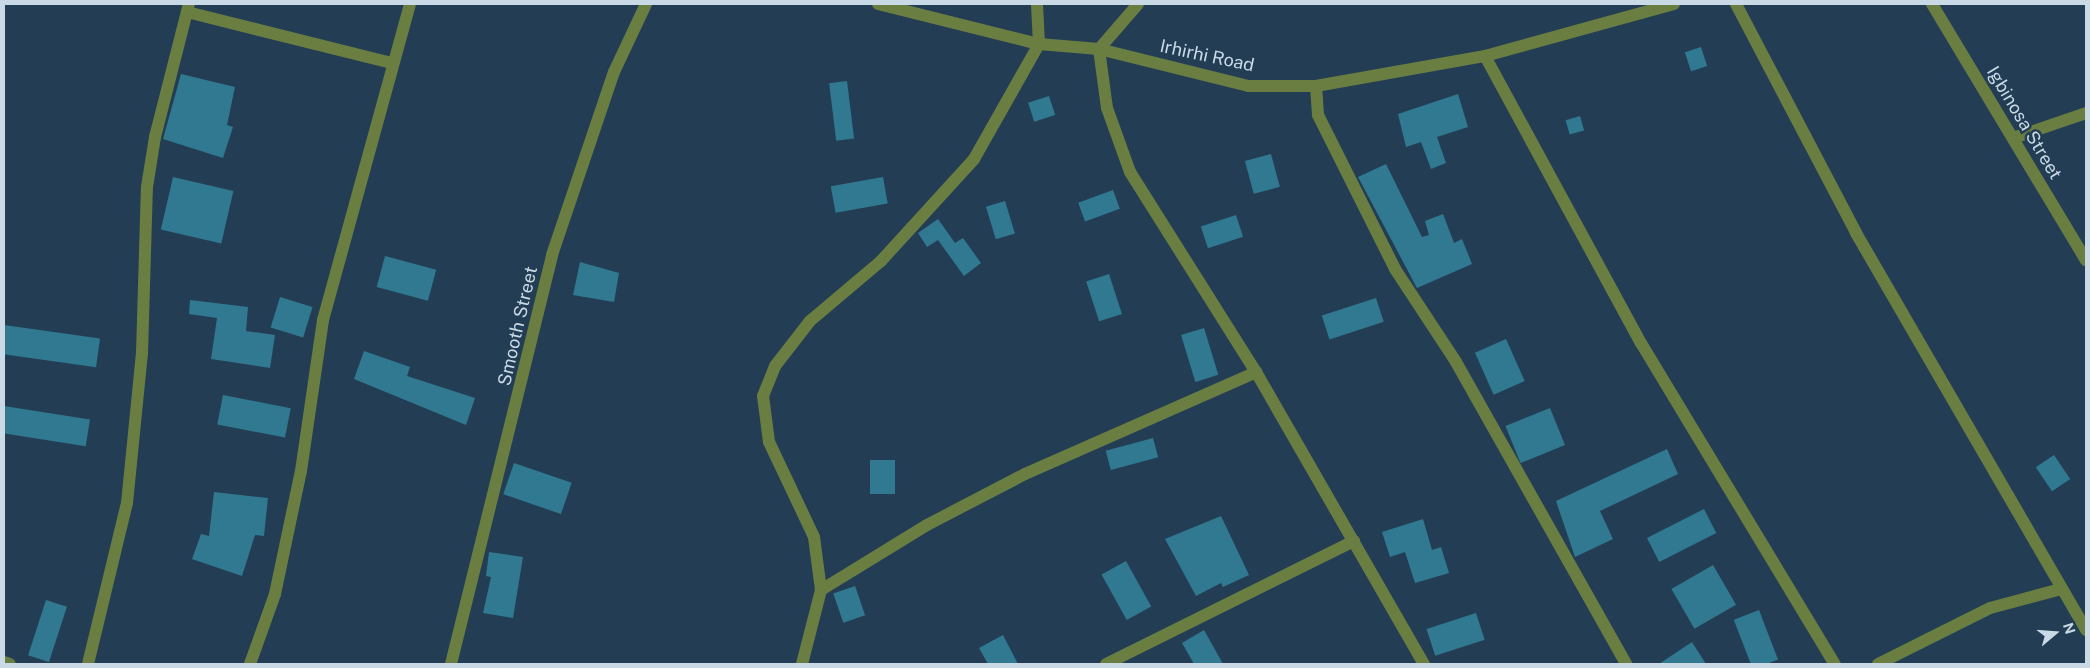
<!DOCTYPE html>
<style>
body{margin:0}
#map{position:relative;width:2090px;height:668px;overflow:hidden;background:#233e54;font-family:"Public Sans",sans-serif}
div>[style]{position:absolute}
.building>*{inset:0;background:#307991;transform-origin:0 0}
.minor>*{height:12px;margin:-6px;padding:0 6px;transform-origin:6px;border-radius:6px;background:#6b7e42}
span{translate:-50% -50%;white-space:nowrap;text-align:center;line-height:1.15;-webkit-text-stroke:5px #233e54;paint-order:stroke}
.street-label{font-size:18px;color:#c9d9e6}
.frame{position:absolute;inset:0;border:5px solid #c9d9e6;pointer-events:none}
.north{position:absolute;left:2030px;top:608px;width:50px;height:50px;-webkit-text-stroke:4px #233e54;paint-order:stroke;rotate:72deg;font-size:14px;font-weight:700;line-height:20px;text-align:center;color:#c9d9e6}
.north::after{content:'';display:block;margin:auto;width:18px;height:22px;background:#c9d9e6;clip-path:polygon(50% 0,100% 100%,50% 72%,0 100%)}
</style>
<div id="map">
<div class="building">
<div style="left:1701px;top:47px;width:20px;height:17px;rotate:72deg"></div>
<div style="clip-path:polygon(181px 74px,235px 87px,227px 125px,233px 127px,223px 158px,163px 139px)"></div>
<div style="left:847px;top:81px;width:58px;height:18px;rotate:83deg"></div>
<div style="clip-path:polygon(1458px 94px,1468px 127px,1437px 137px,1446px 163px,1431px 169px,1421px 142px,1406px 147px,1398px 114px)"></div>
<div style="left:1049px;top:96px;width:20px;height:22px;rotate:72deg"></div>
<div style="left:1580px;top:116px;width:15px;height:15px;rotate:74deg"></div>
<div style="left:1271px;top:154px;width:34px;height:27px;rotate:75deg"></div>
<div style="clip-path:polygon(1386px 164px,1422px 237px,1429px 235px,1425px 221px,1443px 214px,1454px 243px,1462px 239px,1472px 264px,1417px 288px,1358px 177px)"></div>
<div style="left:173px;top:177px;width:62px;height:54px;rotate:13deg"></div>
<div style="left:883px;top:177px;width:27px;height:53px;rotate:80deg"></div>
<div style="left:1113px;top:190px;width:20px;height:37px;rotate:70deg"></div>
<div style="left:1005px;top:201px;width:34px;height:20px;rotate:73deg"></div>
<div style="left:1236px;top:215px;width:23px;height:37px;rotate:72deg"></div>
<div style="clip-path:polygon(938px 219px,955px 243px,963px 238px,981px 263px,964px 276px,938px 240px,927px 247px,918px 233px)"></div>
<div style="left:385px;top:256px;width:53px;height:32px;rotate:15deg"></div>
<div style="clip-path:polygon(580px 262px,619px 273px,614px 302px,573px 295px)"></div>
<div style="left:1109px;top:274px;width:42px;height:24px;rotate:72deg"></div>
<div style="left:280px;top:297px;width:34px;height:32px;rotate:17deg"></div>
<div style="left:1376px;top:298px;width:25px;height:57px;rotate:72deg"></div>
<div style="clip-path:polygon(190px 300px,248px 307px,246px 331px,275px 335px,270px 368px,211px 359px,217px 318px,189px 314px)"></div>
<div style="left:4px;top:325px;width:97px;height:29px;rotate:8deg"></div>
<div style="left:1204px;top:328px;width:49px;height:24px;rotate:73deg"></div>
<div style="left:1506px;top:339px;width:46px;height:34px;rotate:66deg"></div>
<div style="clip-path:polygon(364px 351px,410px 367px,407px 376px,475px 398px,466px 425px,354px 379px)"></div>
<div style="left:223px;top:395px;width:69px;height:30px;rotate:11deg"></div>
<div style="left:4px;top:406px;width:87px;height:27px;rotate:9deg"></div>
<div style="left:1550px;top:408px;width:40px;height:48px;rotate:68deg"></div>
<div style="left:1153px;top:438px;width:20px;height:49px;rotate:75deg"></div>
<div style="clip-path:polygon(1667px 449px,1678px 474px,1600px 511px,1613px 539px,1575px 557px,1556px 501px)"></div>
<div style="left:2054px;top:455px;width:29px;height:22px;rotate:56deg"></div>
<div style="left:870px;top:460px;width:25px;height:34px"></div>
<div style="left:514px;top:463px;width:61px;height:33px;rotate:19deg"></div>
<div style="clip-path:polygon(214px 492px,268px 498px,264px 536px,255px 535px,242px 576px,192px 559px,201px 534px,209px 536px)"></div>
<div style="left:1704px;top:509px;width:27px;height:64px;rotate:63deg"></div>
<div style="clip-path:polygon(1221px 516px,1249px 575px,1223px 587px,1221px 583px,1196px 596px,1165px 539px)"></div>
<div style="clip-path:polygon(1423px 519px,1432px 550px,1441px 547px,1449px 573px,1415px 583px,1405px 552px,1390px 557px,1382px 532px)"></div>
<div style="clip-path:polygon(489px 552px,523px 557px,513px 618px,483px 613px,491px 577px,486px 576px)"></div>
<div style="left:1126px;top:561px;width:52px;height:28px;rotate:61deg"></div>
<div style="left:1713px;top:565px;width:46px;height:48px;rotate:60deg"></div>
<div style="left:855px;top:586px;width:31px;height:23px;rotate:71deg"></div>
<div style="left:46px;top:600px;width:22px;height:58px;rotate:18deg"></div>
<div style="left:1759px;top:610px;width:53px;height:27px;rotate:69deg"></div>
<div style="left:1476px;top:613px;width:28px;height:52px;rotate:72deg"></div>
<div style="clip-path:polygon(1204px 630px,1223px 664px,1194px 664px,1182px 643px)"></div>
<div style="clip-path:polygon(1003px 635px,1018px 664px,988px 664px,979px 648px)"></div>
<div style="clip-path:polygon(1692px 642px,1706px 664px,1659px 664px)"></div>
</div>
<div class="minor">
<div style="left:878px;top:4px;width:166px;rotate:14deg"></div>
<div style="left:1039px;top:44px;width:60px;rotate:4.8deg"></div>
<div style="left:1099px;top:49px;width:154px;rotate:13.9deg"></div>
<div style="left:1249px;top:86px;width:67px"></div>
<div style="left:1316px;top:86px;width:172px;rotate:-10.1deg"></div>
<div style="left:1485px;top:56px;width:196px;rotate:-15.4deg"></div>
<div style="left:1138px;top:4px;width:60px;rotate:130.9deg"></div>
<div style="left:1099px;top:49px;width:60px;rotate:82.3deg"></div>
<div style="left:1107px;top:108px;width:68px;rotate:70.2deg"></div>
<div style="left:1130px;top:172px;width:236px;rotate:57.8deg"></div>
<div style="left:1256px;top:372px;width:337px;rotate:60.1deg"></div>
<div style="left:1736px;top:4px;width:259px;rotate:62.3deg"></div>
<div style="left:1856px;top:233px;width:459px;rotate:59.9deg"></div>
<div style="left:1932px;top:4px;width:299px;rotate:59deg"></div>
<div style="left:187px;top:12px;width:211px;rotate:14deg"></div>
<div style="left:1485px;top:56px;width:327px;rotate:61.5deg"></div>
<div style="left:1641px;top:343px;width:375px;rotate:58.9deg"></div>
<div style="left:1316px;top:86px;width:29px;rotate:86deg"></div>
<div style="left:1318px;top:115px;width:172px;rotate:63.4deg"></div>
<div style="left:1395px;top:269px;width:111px;rotate:56.7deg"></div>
<div style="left:1456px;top:362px;width:347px;rotate:60.6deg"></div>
<div style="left:2013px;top:138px;width:77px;rotate:-18.9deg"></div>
<div style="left:821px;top:590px;width:124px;rotate:-31.5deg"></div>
<div style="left:927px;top:525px;width:110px;rotate:-27.5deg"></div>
<div style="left:1025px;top:474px;width:253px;rotate:-23.8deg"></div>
<div style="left:4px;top:662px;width:6px;rotate:18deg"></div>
<div style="left:88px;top:664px;width:166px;rotate:-76.4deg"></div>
<div style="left:127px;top:503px;width:151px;rotate:-84.3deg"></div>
<div style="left:142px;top:353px;width:166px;rotate:-88.3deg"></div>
<div style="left:147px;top:187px;width:51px;rotate:-80.9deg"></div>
<div style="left:155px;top:137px;width:137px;rotate:-75.7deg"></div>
<div style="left:250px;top:664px;width:74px;rotate:-70.3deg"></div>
<div style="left:275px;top:594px;width:126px;rotate:-78.1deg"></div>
<div style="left:301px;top:471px;width:153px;rotate:-81.7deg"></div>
<div style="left:323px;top:320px;width:328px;rotate:-74.6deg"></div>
<div style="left:451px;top:664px;width:421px;rotate:-76.1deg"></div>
<div style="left:552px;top:255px;width:193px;rotate:-71.3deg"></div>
<div style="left:614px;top:72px;width:75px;rotate:-64.8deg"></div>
<div style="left:802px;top:664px;width:76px;rotate:-75.6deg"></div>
<div style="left:821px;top:590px;width:53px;rotate:-97.5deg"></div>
<div style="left:814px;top:537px;width:105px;rotate:-115.3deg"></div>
<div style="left:769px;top:442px;width:46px;rotate:-97.4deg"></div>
<div style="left:763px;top:396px;width:32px;rotate:-68deg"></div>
<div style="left:775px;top:366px;width:57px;rotate:-52.1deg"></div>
<div style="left:810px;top:321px;width:93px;rotate:-40.2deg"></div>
<div style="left:881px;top:261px;width:138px;rotate:-47.6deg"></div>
<div style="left:974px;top:159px;width:132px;rotate:-60.5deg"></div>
<div style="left:1039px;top:44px;width:40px;rotate:-92.9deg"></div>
<div style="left:1106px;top:664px;width:277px;rotate:-26.4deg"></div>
<div style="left:1878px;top:664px;width:125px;rotate:-26.6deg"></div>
<div style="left:1990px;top:608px;width:73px;rotate:-15deg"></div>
</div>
<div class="street-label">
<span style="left:1207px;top:56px;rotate:12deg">Irhirhi Road</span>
<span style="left:2024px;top:123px;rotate:59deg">Igbinosa Street</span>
<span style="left:518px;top:326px;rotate:-77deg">Smooth Street</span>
</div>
<div class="frame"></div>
<div class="north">N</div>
</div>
